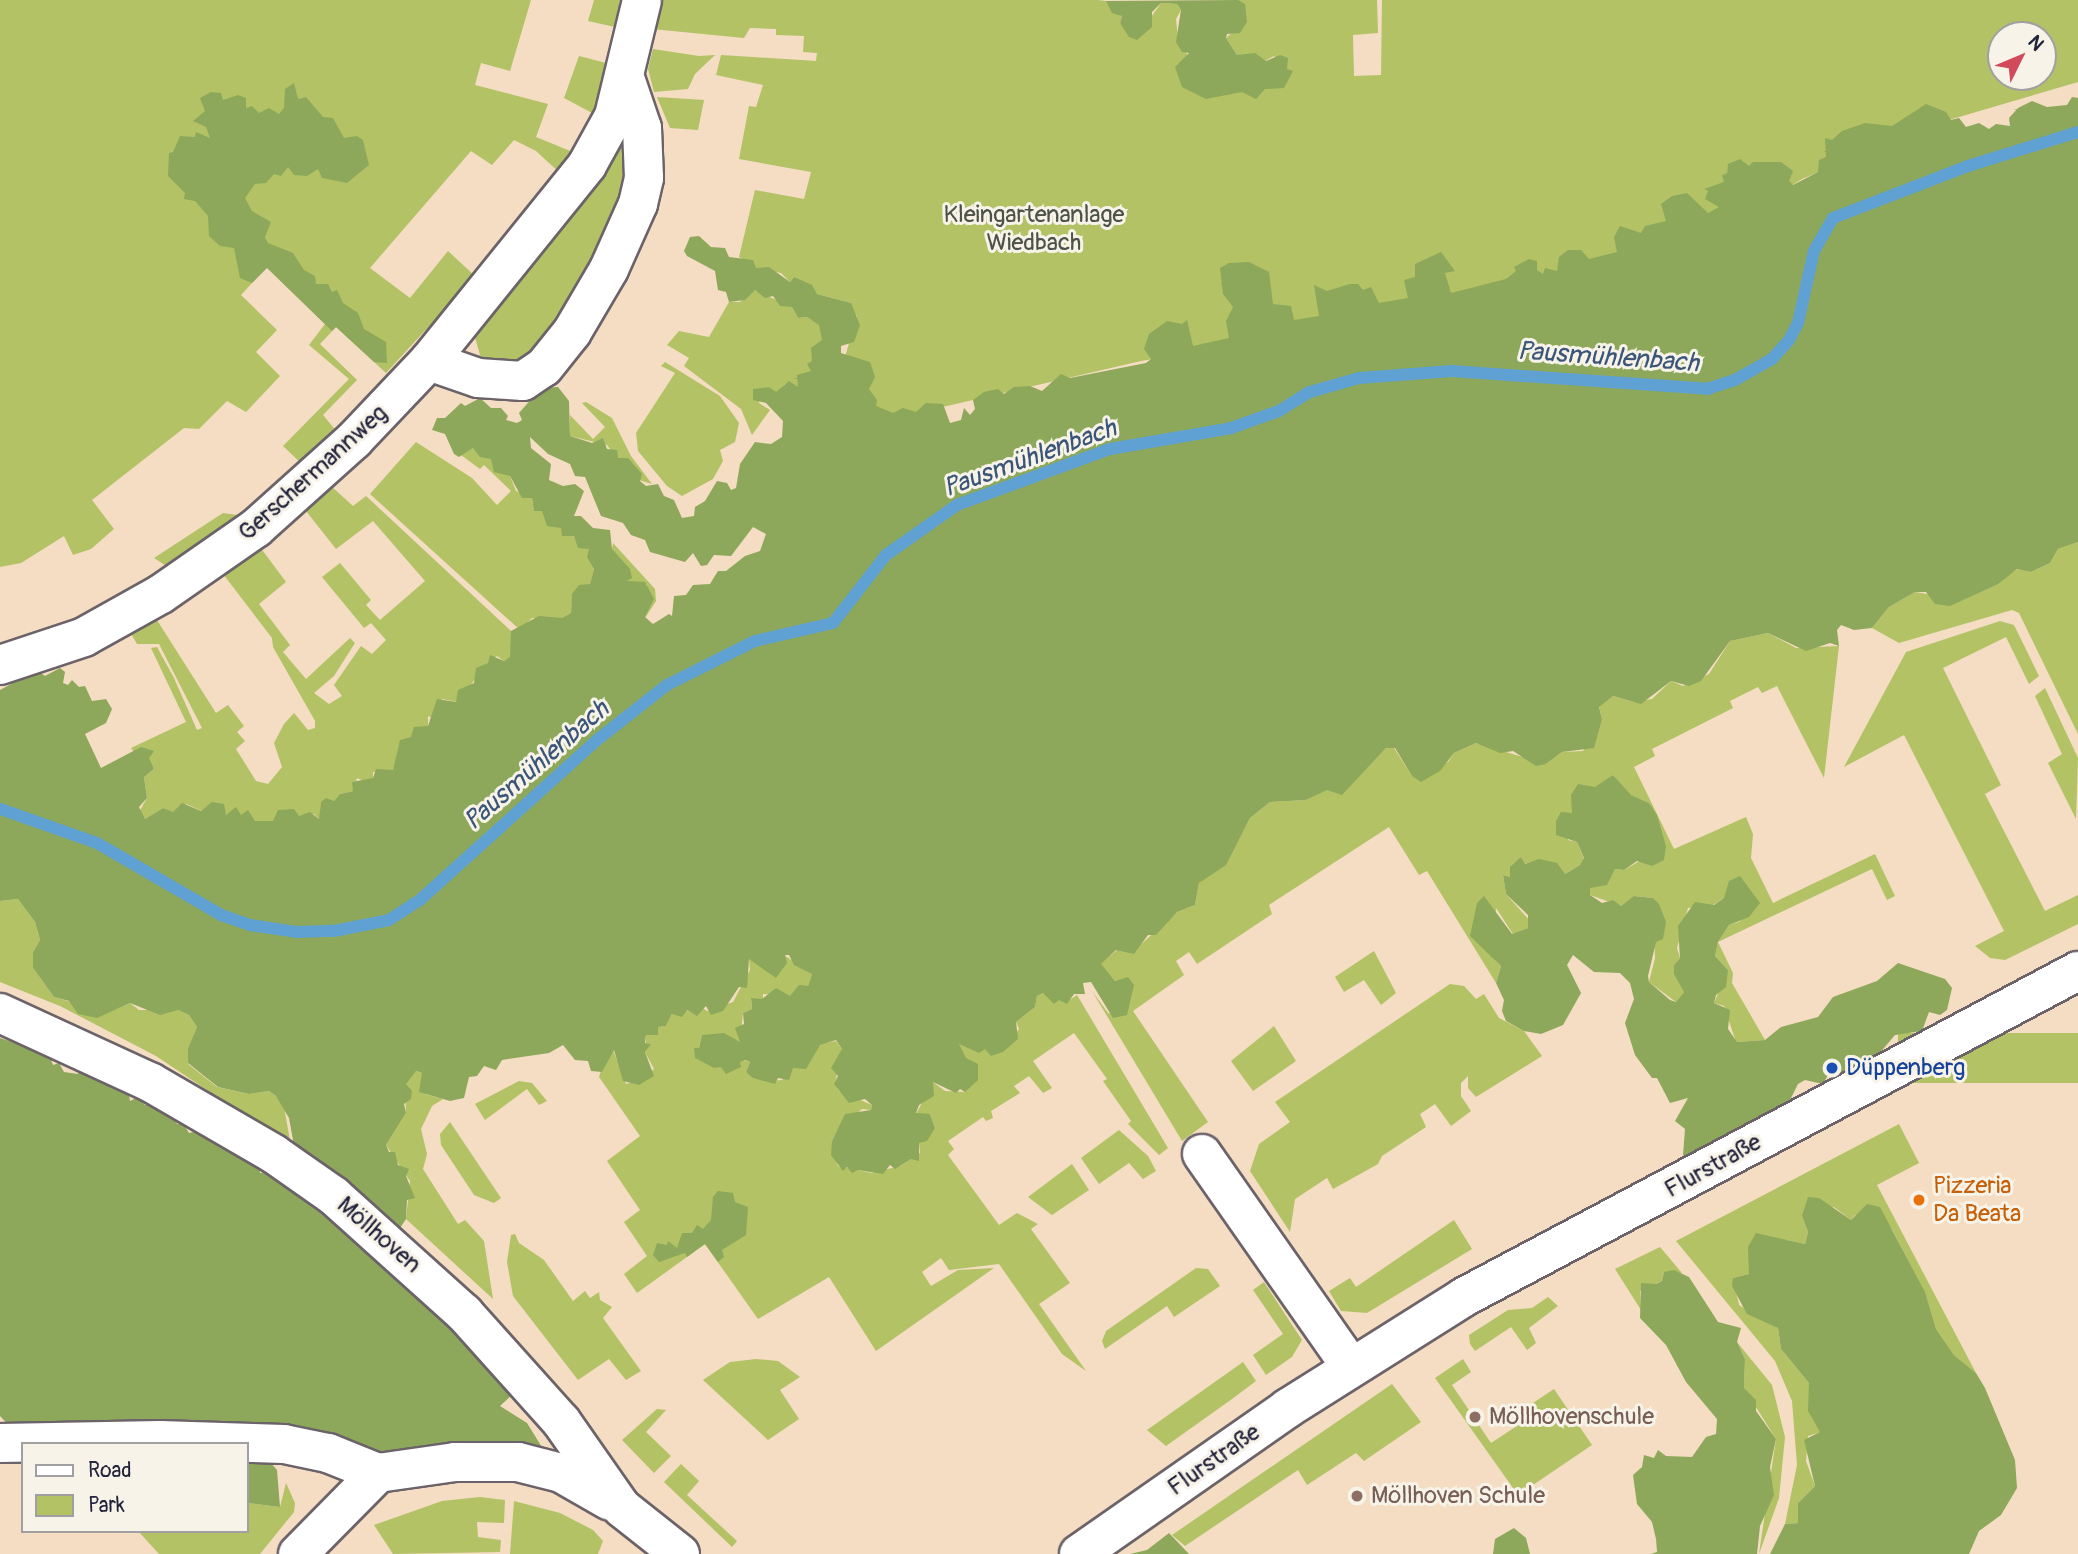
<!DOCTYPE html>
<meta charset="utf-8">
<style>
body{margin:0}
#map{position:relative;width:2078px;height:1554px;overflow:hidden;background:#f4ddc2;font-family:Pangolin,sans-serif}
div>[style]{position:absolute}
.green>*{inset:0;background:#b2c265;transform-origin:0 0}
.forest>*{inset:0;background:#8da85a}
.stream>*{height:12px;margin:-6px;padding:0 6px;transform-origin:6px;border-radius:6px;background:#5fa1d3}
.roads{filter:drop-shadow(2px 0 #6c636a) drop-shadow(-2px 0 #6c636a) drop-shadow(0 2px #6c636a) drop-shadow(0 -2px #6c636a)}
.street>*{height:38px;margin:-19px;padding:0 19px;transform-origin:19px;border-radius:19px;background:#fff}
.dots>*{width:19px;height:19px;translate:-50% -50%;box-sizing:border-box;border:4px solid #f7f3e8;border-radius:50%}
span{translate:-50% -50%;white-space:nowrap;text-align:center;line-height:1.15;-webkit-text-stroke:6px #f7f3e8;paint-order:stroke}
.park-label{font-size:24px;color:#4d5248}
.street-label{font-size:24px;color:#22223b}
.transit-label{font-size:24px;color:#164399}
.left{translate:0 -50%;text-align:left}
.food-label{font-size:24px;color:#c56008}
.education-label{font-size:24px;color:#785e54}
.water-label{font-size:26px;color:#3a5578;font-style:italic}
.legend{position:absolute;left:21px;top:1442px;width:228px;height:91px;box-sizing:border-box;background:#f7f3e8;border:2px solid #a29fa3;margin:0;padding:9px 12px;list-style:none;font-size:21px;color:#22223b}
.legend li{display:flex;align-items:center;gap:14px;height:35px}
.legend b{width:35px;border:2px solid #a29fa3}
.north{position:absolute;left:1987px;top:21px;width:70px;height:70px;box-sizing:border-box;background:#f7f3e8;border:2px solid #a29fa3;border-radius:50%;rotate:47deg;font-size:19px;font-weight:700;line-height:28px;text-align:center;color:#22223b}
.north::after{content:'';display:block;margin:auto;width:24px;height:32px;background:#d1495b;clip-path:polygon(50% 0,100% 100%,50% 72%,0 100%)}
</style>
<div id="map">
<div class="green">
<div style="clip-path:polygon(0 0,531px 0,510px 71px,481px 63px,475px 85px,548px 104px,536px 137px,575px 153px,561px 174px,536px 151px,514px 140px,492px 165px,471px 151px,370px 268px,410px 298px,448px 251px,475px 276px,386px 373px,336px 327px,320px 344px,357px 380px,323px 415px,338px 433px,304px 466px,283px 446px,349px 379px,309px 345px,325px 324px,267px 267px,241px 295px,277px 330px,256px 352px,280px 376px,246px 412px,227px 401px,199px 429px,184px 428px,92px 500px,114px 529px,91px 549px,73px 555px,64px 536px,21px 563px,0 567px)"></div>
<div style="clip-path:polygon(594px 0,620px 0,615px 27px,588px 21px)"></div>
<div style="clip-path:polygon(evenodd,658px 0,1098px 0,1106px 1px,1122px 16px,1120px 23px,1129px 34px,1138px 36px,1161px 3px,1177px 4px,1181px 10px,1176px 19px,1178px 39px,1188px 56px,1287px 69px,1274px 56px,1265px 61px,1237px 55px,1226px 38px,1243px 23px,1238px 0,1377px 0,1378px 33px,1353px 35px,1354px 76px,1381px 75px,1382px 0,2078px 0,2078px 82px,1925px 127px,1802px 179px,1774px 197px,1728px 262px,1141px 361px,822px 435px,857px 316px,851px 313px,851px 303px,817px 294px,794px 277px,790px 282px,781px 273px,756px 268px,739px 257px,755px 190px,804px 199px,811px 172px,739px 159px,749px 106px,756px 107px,763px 85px,716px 75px,721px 55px,816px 61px,817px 53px,803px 52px,804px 36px,776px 35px,776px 29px,750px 28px,744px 38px,652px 29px,658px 0,2001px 35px,2043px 35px,2043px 77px,2001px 77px,2001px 35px)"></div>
<div style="clip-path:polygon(653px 49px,699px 56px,715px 55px,695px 74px,688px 89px,654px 92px,648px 69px)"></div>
<div style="clip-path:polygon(579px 56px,610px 64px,594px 114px,564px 98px)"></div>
<div style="clip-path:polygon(657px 97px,704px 100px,698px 130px,670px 128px)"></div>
<div style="clip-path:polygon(618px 146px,625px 146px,632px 173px,583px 292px,521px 368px,488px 363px,480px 355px,474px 334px)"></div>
<div style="clip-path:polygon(754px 290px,792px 307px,798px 318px,807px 317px,819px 324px,823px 340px,817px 346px,811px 371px,798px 388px,785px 384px,776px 393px,769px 387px,760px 390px,759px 403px,770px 410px,752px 435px,741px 409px,684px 366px,689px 358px,667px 345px,679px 331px,709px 337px,729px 302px,740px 302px)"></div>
<div style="clip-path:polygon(665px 362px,720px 396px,739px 423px,735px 442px,720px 450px,723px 461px,713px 479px,682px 496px,667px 486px,638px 451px,636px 433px,675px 373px,661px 366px)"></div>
<div style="clip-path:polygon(586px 402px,612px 418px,631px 456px,652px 484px,639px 480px,628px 459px,617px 458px,607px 445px,570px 436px,570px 415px,593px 439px,605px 427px,582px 403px)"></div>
<div style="clip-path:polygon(416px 442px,472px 478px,497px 505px,511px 491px,484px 465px,480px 469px,461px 455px,473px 448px,491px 459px,510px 476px,516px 491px,532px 498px,534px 511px,542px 510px,589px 549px,594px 570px,590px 584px,579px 588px,572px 598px,571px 613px,559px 620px,532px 618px,520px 630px,370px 494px)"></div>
<div style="clip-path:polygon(331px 486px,353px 506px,366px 496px,511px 631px,511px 657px,504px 661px,497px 656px,488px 663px,457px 702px,442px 699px,433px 718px,428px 716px,428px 727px,400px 744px,393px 771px,373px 772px,373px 778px,366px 782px,357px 778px,353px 791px,340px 794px,334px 801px,321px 802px,320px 820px,314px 814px,299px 816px,289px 810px,273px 821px,255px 821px,233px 812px,225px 815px,220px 804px,202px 811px,186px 804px,173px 813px,163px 808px,145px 819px,139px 812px,147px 798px,144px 777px,154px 769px,141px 747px,134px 752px,131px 748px,186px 722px,151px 648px,157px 647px,174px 678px,197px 730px,202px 728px,159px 644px,137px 644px,130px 632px,155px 617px,216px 713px,228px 705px,244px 726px,237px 732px,245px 741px,236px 749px,256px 781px,268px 784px,282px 767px,274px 743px,284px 724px,294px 713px,308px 730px,315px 728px,315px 721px,273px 647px,272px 638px,223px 574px,260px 547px,286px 582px,259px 604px,290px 645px,283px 652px,306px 679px,350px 638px,355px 643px,334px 676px,314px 693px,329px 704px,342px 696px,334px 685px,361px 646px,372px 654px,386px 640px,371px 623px,364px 628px,322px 577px,340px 563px,371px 600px,366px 605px,380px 620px,425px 581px,373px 521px,336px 549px,306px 511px)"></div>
<div style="clip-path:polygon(223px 513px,245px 516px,171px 569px,154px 558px)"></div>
<div style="clip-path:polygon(2078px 542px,2078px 734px,2019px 613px,2012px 610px,1899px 643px,1872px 628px,1889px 607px,1915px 592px,1963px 600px,2018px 569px,2031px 572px,2050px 563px,2058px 549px)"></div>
<div style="clip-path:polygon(613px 543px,655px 589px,656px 601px,645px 618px,647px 584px,630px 585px,612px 549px)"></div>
<div style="clip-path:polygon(2000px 621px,2014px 625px,2039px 676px,2029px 684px,2006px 637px,1943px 668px,2001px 785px,1985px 794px,2045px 911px,2078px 895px,2078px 924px,2005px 960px,1990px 958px,1975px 946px,2004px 931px,1904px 735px,1844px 767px,1906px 652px)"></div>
<div style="clip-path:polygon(1768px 633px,1796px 648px,1839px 646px,1824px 778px,1777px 686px,1762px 693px,1758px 687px,1730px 701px,1733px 708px,1652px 749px,1655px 756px,1634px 767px,1674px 849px,1746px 817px,1753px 834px,1751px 858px,1773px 903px,1875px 854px,1895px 896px,1887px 900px,1872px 869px,1718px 942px,1733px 973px,1732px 983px,1765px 1040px,1736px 1042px,1724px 1006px,1714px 1003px,1728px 970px,1715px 956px,1718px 942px,1729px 925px,1741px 921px,1724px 898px,1713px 905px,1688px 908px,1677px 948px,1680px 958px,1674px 965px,1684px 992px,1676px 1002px,1649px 982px,1655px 958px,1653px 898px,1635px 896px,1621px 906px,1590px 895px,1590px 888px,1615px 869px,1624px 870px,1666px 846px,1649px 803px,1630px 795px,1613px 775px,1572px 813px,1568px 840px,1577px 842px,1584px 859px,1580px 865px,1565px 874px,1539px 860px,1524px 864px,1521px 857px,1510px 877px,1503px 875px,1506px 894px,1531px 922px,1528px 928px,1513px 934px,1496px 908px,1495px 960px,1501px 966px,1496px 983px,1427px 871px,1419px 875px,1389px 827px,1269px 905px,1272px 914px,1197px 964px,1189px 952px,1176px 961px,1184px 975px,1133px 1011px,1208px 1122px,1182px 1141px,1092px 991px,1108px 1013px,1126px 1015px,1131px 994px,1128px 978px,1115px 981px,1100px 964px,1117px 950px,1138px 947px,1177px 912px,1195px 905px,1199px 883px,1239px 839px,1250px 818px,1270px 802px,1306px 800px,1327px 789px,1342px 794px,1386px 748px,1394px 748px,1412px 776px,1448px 762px,1454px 753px,1476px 743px,1546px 764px,1562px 752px,1583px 751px,1602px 719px,1599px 706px,1613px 696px,1634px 702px,1652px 699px,1671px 681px,1683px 686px,1709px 674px,1730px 641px)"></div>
<div style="clip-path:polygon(2045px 688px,2078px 758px,2076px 819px,2048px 763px,2062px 754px,2035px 696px)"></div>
<div style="clip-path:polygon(18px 899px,35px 922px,40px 940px,33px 952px,33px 968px,54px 997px,107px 1013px,130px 1003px,139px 1010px,178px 1010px,189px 1015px,197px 1027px,188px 1048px,188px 1064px,217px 1087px,249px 1094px,269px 1091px,283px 1101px,291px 1146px,156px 1056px,60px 1006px,0 982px,0 901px)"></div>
<div style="clip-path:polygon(1374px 951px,1396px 993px,1381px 1005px,1364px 980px,1344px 992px,1335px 977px)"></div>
<div style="clip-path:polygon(784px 955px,812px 974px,808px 986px,790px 996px,763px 994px,763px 999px,751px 999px,752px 1009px,743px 1013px,740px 1042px,722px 1035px,702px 1035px,699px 1048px,750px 1062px,746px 1072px,769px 1081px,782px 1080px,793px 1068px,808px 1063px,820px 1044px,836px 1041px,842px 1049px,835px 1084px,839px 1091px,872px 1105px,871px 1110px,862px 1109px,837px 1131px,832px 1141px,833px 1151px,838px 1166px,872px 1173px,900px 1166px,920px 1153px,919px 1143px,935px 1128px,930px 1114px,916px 1114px,933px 1082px,945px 1091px,965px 1092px,971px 1084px,976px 1070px,956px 1047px,959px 1044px,1003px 1052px,1019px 1029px,1016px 1022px,1035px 1007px,1037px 996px,1043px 993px,1068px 1001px,1077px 995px,1168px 1148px,1159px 1155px,1128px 1124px,1131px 1121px,1103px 1081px,1107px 1079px,1074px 1033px,1033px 1061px,1052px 1088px,1043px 1093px,1029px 1076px,1014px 1086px,1020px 1093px,991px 1111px,993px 1118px,986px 1121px,983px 1117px,948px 1141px,954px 1149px,948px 1155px,999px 1225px,1017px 1213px,1038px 1224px,1031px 1229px,1070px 1283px,1039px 1304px,1086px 1371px,1062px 1354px,999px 1264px,949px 1270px,941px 1258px,922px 1272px,931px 1286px,958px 1270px,994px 1268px,876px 1351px,829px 1277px,758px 1319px,705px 1244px,637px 1293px,624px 1274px,647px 1256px,624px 1222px,640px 1210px,607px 1161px,640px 1136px,599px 1077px,604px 1061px,613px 1050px,626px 1084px,643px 1078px,654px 1069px,645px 1052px,650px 1044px,646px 1043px,646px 1035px,658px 1035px,658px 1027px,666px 1026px,672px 1014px,686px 1010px,697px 1015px,701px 1007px,707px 1011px,733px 1002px,750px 970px,749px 959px,782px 965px)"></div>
<div style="clip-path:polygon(1450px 984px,1464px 986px,1476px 999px,1484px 994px,1499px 1018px,1524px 1031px,1542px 1056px,1476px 1097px,1468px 1088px,1468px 1076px,1461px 1083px,1461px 1096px,1471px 1111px,1451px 1126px,1435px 1104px,1420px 1114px,1426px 1127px,1382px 1156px,1378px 1164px,1333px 1189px,1327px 1178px,1295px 1199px,1290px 1232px,1250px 1171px,1259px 1144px,1290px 1122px,1275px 1102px)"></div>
<div style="clip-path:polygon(1274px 1026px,1296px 1061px,1253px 1091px,1231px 1061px)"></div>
<div style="left:2078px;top:1033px;width:50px;height:180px;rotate:90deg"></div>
<div style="clip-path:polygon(415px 1071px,422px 1073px,425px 1094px,443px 1099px,432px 1106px,421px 1129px,427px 1154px,423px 1169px,458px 1224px,465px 1220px,484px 1241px,493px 1299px,406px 1219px,410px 1181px,386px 1145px,406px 1113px,405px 1084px)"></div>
<div style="clip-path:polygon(519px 1081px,532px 1083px,547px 1101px,539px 1105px,527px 1089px,485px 1120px,475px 1104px)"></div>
<div style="clip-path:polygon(450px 1122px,501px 1198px,494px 1203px,474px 1195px,441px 1145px,440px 1134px)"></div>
<div style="clip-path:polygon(1899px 1124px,1919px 1163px,1877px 1185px,1976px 1373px,1954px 1355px,1936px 1329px,1925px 1293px,1892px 1229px,1855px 1215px,1851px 1220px,1834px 1207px,1802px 1216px,1808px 1232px,1805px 1244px,1787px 1240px,1749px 1256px,1749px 1274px,1733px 1278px,1739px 1305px,1778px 1328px,1781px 1349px,1809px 1383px,1812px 1418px,1821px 1432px,1808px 1436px,1806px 1461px,1815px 1486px,1798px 1503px,1798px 1523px,1785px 1524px,1797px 1465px,1792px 1401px,1775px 1361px,1676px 1241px)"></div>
<div style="clip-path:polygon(1119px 1130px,1148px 1156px,1156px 1171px,1143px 1179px,1129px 1163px,1099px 1184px,1081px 1158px)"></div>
<div style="clip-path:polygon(1072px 1164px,1089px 1190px,1052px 1215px,1028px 1197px)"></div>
<div style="clip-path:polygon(1454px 1220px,1472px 1249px,1367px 1313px,1341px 1311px,1329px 1291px,1350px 1278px,1356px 1287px)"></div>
<div style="clip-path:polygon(515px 1234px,519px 1243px,544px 1260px,573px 1301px,585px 1291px,590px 1298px,599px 1292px,600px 1300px,612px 1307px,603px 1318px,641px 1371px,626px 1380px,609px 1359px,578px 1380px,513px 1296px,507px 1262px,511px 1235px)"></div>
<div style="clip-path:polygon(1660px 1247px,1682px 1273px,1664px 1272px,1662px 1281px,1640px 1291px,1641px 1310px,1615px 1269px)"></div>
<div style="clip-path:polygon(1196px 1268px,1208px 1269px,1220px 1286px,1174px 1317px,1167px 1306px,1105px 1349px,1102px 1341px,1106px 1331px)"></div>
<div style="clip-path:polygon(1264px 1282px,1302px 1340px,1292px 1357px,1266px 1375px,1253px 1355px,1283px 1334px,1253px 1290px)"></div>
<div style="clip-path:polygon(1548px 1297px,1558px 1306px,1529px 1328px,1536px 1343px,1527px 1350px,1511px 1327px,1475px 1351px,1470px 1344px,1469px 1335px,1508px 1310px,1532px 1308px)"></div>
<div style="clip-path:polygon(1737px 1342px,1772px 1385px,1785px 1437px,1779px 1498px,1759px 1554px,1776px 1439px,1744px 1388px,1745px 1359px)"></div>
<div style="clip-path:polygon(756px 1359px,778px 1361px,800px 1377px,780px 1390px,799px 1419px,768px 1440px,703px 1380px,730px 1362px)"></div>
<div style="clip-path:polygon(1463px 1359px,1471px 1372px,1452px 1385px,1491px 1443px,1535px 1414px,1530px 1405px,1554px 1389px,1592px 1445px,1518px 1495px,1435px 1378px)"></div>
<div style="clip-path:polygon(1243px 1362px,1256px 1381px,1232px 1399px,1166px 1446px,1147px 1430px)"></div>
<div style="clip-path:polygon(1392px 1384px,1421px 1422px,1364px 1461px,1356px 1453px,1307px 1485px,1298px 1470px,1185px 1546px,1172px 1535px)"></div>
<div style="clip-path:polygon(657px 1409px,666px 1410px,646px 1432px,671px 1456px,654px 1473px,622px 1440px)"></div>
<div style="clip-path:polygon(681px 1464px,699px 1481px,687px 1495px,737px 1541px,732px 1547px,664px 1482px)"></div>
<div style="clip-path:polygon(286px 1483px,295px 1503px,294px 1512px,260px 1554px,159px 1554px,138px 1531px,247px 1531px,247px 1503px,280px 1507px)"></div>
<div style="clip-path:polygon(480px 1497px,505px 1500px,504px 1523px,477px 1522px,478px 1537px,501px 1540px,500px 1552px,393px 1554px,374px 1525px,442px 1501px)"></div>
<div style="clip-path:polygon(514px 1501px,560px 1513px,593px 1530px,603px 1541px,598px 1554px,510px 1554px)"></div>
</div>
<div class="forest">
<div style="clip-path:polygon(1238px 0,1245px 4px,1247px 22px,1240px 33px,1227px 34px,1226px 38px,1237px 55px,1255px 53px,1266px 61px,1280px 55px,1288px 58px,1287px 69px,1293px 71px,1284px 88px,1265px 89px,1256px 99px,1242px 92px,1206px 99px,1182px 87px,1175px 67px,1189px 53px,1182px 52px,1176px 42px,1181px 10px,1177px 4px,1161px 3px,1152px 12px,1152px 27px,1137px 40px,1129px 37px,1120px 23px,1122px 16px,1112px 13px,1106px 1px)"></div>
<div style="clip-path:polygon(294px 83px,298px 99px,306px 97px,323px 117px,333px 118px,344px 138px,357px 136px,363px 140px,369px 165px,347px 183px,322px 178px,318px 169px,307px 176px,294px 175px,288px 167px,281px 176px,274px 174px,266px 183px,255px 184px,245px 198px,252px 211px,271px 222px,265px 237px,268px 243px,293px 253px,304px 270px,315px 276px,316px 284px,328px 284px,332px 292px,337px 290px,343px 303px,358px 313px,364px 329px,386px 342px,387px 363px,374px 362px,336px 327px,332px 331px,267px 268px,252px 283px,240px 278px,234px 248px,220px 246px,209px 236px,208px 216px,195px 201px,184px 199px,185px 193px,168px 176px,169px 153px,173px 152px,180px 136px,195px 137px,196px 132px,210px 138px,206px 127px,193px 121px,205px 111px,200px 98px,211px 92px,221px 93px,223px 100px,238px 95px,246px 98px,246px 108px,252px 106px,259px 113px,269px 108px,279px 114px,284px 108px,285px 89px)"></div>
<div style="clip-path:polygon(evenodd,2072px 97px,2078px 98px,2078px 542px,2058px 549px,2050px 563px,2031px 572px,2017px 569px,1998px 584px,1950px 606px,1935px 604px,1926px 592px,1915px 592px,1889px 607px,1872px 628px,1854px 630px,1841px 625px,1837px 630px,1839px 646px,1830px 643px,1806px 651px,1768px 633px,1730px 641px,1701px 681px,1689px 686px,1671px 681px,1641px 704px,1613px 696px,1599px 707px,1602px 719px,1594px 748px,1562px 752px,1546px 764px,1536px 766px,1513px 751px,1500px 753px,1476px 743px,1454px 753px,1440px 771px,1421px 782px,1412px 776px,1395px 748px,1386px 748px,1342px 795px,1327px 790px,1306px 800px,1270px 802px,1250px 818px,1226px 865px,1199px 883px,1195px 905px,1177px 912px,1156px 935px,1148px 935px,1134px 954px,1116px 950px,1101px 964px,1115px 981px,1128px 977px,1134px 985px,1127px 1015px,1113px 1018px,1091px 982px,1083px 983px,1085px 994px,1074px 994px,1067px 1004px,1059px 1000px,1054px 1004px,1043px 993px,1037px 996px,1035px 1007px,1016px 1022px,1018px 1039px,1003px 1052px,991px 1056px,985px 1049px,979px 1053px,959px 1044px,966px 1058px,978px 1064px,978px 1080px,965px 1092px,960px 1089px,956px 1093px,933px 1082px,934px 1096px,919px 1105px,916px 1113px,930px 1114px,935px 1128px,927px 1141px,919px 1143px,919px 1161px,911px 1159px,895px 1169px,890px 1165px,883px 1174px,858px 1170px,852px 1173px,847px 1167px,843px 1171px,831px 1155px,832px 1141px,845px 1114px,871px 1110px,872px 1105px,865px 1099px,849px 1103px,834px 1084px,838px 1076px,831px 1068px,842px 1049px,836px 1040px,820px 1045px,806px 1069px,793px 1068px,789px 1080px,778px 1078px,775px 1084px,753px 1078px,746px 1072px,750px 1062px,745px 1060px,740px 1062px,741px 1067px,726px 1074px,721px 1067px,714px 1068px,695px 1058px,694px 1048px,699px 1048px,702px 1035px,724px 1033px,740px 1042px,735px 1028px,744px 1024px,743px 1013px,752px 1009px,751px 998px,762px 999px,776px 988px,790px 996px,799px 985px,808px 986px,812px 974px,794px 965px,789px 955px,785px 955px,787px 963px,776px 978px,749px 959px,747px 988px,739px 987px,723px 1011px,711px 1015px,706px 1006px,697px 1016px,687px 1010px,682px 1017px,672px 1014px,666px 1026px,658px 1027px,658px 1035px,646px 1035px,645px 1043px,651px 1044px,645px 1052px,654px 1076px,639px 1085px,623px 1081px,614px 1050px,602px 1072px,591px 1071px,588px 1061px,575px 1060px,563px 1045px,549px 1053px,502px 1060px,496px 1070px,484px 1066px,477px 1076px,469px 1077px,464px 1098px,450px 1101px,419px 1092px,422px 1073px,416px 1071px,406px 1084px,412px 1091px,411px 1099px,404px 1104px,406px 1113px,386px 1145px,389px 1152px,395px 1152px,398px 1165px,409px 1169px,406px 1176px,415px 1198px,407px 1200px,406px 1219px,398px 1231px,398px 1263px,513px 1394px,500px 1406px,527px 1423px,545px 1452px,264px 1455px,277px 1470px,280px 1507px,247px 1503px,247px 1444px,15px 1432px,0 1416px,0 1038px,49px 1054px,53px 1065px,59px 1063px,64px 1072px,78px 1074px,80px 1068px,128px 1089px,130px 1101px,138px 1097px,145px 1105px,153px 1102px,166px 1115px,174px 1113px,177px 1124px,183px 1123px,189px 1133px,198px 1131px,259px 1160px,260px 1173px,267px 1172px,269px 1177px,293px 1140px,289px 1118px,276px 1096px,269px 1091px,249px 1094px,218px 1087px,188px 1063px,188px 1048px,197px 1027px,189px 1015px,178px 1010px,160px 1015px,130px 1003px,97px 1018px,78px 1014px,69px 1001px,54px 997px,33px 968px,33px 952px,40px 940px,35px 922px,18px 899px,0 901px,0 690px,13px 683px,15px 676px,25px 678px,35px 669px,45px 676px,60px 668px,65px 672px,63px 683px,68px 685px,72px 680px,79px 687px,85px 686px,92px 701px,106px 699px,112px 709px,106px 723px,85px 734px,101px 768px,141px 747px,154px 751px,149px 758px,154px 769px,144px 777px,147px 798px,139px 807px,145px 819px,163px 808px,173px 812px,182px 803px,201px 811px,212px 802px,224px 804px,226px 815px,236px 807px,241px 815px,248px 810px,255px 821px,273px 821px,278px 810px,294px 809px,299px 816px,310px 812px,319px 819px,321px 802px,326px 798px,334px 801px,340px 794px,353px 791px,352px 782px,373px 778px,376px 769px,393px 770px,400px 740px,411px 737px,414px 727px,428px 726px,437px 699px,456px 702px,458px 690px,474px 683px,476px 668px,488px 663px,490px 655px,504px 661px,510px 657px,511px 631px,539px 616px,562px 618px,571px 613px,572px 594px,579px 585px,590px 584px,594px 569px,587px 557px,589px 549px,578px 548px,574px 536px,562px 536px,561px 528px,547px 526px,542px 511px,534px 511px,532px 498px,522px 498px,510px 476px,494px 472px,491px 459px,480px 457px,473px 448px,459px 457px,454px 454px,445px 434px,432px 430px,437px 418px,445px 418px,461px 403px,465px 406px,480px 398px,491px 408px,501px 408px,508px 416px,506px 420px,517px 423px,522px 420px,519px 413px,541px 388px,558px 387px,569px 401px,570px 436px,592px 443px,603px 438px,607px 449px,617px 450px,618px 458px,628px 458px,642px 474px,640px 481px,646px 486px,658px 484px,664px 496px,674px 500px,682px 518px,694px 516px,695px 507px,705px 501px,717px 481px,727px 483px,731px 490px,736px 488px,740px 464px,755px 442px,771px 444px,782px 437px,783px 421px,766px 403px,753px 400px,753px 389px,769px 387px,776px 392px,789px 381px,798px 387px,797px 375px,811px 371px,807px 364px,812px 361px,811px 348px,822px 340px,819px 325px,807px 317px,798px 318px,792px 307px,780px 306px,773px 296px,765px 298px,755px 290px,745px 300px,729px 302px,726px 292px,718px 290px,715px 271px,687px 256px,684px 251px,690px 237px,699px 236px,711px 247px,725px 248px,729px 257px,753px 260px,756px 268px,769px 267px,790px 282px,794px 277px,812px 285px,817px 294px,851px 303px,860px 325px,854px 342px,841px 346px,841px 353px,870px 362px,875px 377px,869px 389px,877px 400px,876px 406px,893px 413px,903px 408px,916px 412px,926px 403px,943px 404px,950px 423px,961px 420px,964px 408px,970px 415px,975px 409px,973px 400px,984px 392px,998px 389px,1004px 394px,1014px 387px,1030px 386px,1042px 391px,1061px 374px,1070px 378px,1146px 363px,1151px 359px,1144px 349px,1149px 334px,1167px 321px,1182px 324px,1187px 320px,1193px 346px,1229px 338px,1226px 321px,1233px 307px,1223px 294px,1220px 268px,1229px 263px,1249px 262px,1269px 272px,1273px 304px,1291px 306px,1294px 320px,1319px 316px,1314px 285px,1327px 291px,1350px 284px,1358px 284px,1363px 290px,1371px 287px,1379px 303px,1408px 298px,1404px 280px,1415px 277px,1415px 264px,1441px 252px,1455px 271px,1445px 273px,1451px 293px,1506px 279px,1516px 271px,1514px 267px,1529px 259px,1537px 261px,1537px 270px,1543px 274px,1545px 268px,1557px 271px,1559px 257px,1568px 250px,1581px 250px,1589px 259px,1617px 252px,1614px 237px,1620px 226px,1641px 233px,1645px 226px,1666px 221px,1661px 204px,1672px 196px,1687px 193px,1708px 213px,1719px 207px,1705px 199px,1708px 191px,1704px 189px,1724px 182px,1722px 175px,1727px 174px,1728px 164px,1740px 159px,1749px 166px,1753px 162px,1781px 162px,1793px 171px,1789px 181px,1793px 185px,1818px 172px,1819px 160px,1826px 157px,1825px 138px,1832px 140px,1842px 131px,1865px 123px,1892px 126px,1926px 104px,1946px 112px,1951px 120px,1959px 118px,1966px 127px,1979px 123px,1989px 129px,1996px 124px,2010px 126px,2009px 118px,2018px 108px,2032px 101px,2047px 107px,2067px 105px,2072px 97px,530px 437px,548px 454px,570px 464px,575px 476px,585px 477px,601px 516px,623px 523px,631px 535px,645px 540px,650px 552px,685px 562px,693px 553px,701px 566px,707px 565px,714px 555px,731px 556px,753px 527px,766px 534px,760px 551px,745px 556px,726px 571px,718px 571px,710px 584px,693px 585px,686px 595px,674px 596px,672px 616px,669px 614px,653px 624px,645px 617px,654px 599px,645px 582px,627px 581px,632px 578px,630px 569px,612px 549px,610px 530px,593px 528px,581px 516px,574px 516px,584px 491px,575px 484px,563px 486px,549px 480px,551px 464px,531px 448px,530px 437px)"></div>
<div style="clip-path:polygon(1613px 775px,1631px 795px,1649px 803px,1657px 815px,1666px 846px,1664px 860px,1652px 866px,1637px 861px,1624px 870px,1615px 869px,1607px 885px,1590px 888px,1590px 895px,1602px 903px,1613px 900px,1621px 906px,1634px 896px,1653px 898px,1659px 904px,1666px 922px,1663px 939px,1656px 942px,1648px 976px,1649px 982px,1670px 1000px,1676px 1002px,1684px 992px,1674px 974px,1674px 965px,1680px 958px,1678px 926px,1695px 902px,1714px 905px,1724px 898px,1729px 881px,1740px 876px,1760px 903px,1749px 917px,1729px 925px,1718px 942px,1715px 956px,1728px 970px,1726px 987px,1716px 995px,1714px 1003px,1730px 1010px,1728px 1029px,1737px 1042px,1765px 1040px,1781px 1027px,1818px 1017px,1833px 997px,1877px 981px,1898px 963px,1945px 979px,1952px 988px,1947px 1010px,1940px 1015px,1929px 1012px,1922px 1031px,1895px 1035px,1868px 1067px,1828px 1075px,1823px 1084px,1805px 1080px,1798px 1084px,1790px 1100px,1770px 1118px,1694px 1165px,1683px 1155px,1685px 1129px,1675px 1121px,1688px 1098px,1670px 1103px,1657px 1078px,1652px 1078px,1635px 1055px,1625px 1023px,1634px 999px,1630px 983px,1620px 973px,1594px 972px,1573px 955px,1567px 965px,1581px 993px,1563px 1025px,1541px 1034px,1524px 1031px,1506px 1021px,1502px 1011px,1504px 1000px,1496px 983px,1501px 966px,1470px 936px,1477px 903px,1484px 896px,1512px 934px,1528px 928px,1528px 915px,1506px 894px,1503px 875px,1510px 877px,1510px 867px,1521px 857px,1525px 864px,1539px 859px,1557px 863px,1565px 874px,1580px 865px,1584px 858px,1577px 842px,1556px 835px,1556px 821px,1561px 812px,1572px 813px,1571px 795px,1578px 784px,1595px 787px)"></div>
<div style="clip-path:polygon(718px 1191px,733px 1193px,735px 1202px,748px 1207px,746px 1235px,722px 1250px,724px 1257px,718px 1262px,705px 1244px,687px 1257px,685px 1253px,659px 1262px,653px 1255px,657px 1243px,667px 1245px,668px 1241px,677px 1248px,682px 1233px,692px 1233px,697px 1225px,703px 1229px,711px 1220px,713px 1197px)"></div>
<div style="clip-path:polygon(1808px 1197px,1819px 1198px,1851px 1220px,1867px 1204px,1880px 1207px,1925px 1292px,1936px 1329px,1954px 1355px,1976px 1373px,1985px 1388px,2015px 1460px,2017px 1488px,2001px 1515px,1979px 1531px,1969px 1554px,1770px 1554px,1785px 1524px,1798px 1523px,1798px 1503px,1815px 1486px,1804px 1440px,1820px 1432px,1808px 1411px,1809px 1383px,1781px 1349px,1778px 1328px,1747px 1314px,1732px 1286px,1733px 1278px,1749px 1274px,1748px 1247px,1756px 1233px,1805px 1244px,1808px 1232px,1802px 1216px)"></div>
<div style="clip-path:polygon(1674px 1270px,1689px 1277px,1718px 1322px,1741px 1328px,1737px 1342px,1745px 1359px,1744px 1388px,1756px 1400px,1756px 1411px,1776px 1439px,1770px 1467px,1774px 1495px,1760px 1526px,1757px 1554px,1651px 1554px,1657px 1552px,1656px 1539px,1652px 1522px,1637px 1504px,1633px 1475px,1642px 1467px,1644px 1455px,1654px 1458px,1658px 1450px,1666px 1456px,1692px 1457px,1706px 1437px,1716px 1434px,1717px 1419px,1686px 1382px,1666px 1345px,1640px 1318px,1641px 1283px,1656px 1284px,1662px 1281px,1664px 1272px)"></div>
<div style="clip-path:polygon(1514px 1528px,1526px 1538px,1530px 1554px,1493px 1554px,1495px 1539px)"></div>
<div style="clip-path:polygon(1169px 1533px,1189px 1554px,1130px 1554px,1147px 1550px)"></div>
</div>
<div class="stream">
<div style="left:0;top:809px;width:103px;rotate:19.3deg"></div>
<div style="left:97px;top:843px;width:143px;rotate:30.1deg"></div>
<div style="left:221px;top:915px;width:31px;rotate:19deg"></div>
<div style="left:250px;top:925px;width:48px;rotate:8.5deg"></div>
<div style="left:297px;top:932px;width:37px;rotate:-2deg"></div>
<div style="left:334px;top:931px;width:56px;rotate:-11.3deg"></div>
<div style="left:389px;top:920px;width:38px;rotate:-33deg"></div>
<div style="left:421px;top:899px;width:237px;rotate:-42.1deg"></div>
<div style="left:597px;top:740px;width:89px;rotate:-38.2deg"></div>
<div style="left:667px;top:685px;width:98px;rotate:-26.6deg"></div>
<div style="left:755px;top:641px;width:80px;rotate:-13deg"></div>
<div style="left:833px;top:623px;width:86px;rotate:-52.1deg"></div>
<div style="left:886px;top:555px;width:87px;rotate:-35.2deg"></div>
<div style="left:957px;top:505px;width:163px;rotate:-20.1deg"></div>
<div style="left:1110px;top:449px;width:123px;rotate:-9.8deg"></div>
<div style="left:1231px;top:428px;width:51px;rotate:-19.5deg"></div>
<div style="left:1279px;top:411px;width:36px;rotate:-32deg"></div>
<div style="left:1310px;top:392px;width:51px;rotate:-15.9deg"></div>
<div style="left:1359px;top:378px;width:93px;rotate:-4.3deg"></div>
<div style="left:1452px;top:371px;width:256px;rotate:4deg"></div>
<div style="left:1707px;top:389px;width:29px;rotate:-18deg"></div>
<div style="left:1735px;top:380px;width:43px;rotate:-29.6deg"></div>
<div style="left:1772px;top:359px;width:25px;rotate:-48deg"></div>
<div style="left:1789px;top:340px;width:19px;rotate:-62deg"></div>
<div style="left:1798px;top:323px;width:74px;rotate:-77.5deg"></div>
<div style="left:1814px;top:251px;width:38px;rotate:-60deg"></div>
<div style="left:1833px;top:218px;width:145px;rotate:-21.1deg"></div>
<div style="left:1968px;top:166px;width:115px;rotate:-17.2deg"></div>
</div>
<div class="roads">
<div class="street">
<div style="left:429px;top:361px;width:52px;rotate:19.1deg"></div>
<div style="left:478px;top:378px;width:45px;rotate:3.8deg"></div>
<div style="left:523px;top:381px;width:25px;rotate:-34deg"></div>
<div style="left:544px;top:367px;width:45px;rotate:-51.3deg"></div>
<div style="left:572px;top:332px;width:73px;rotate:-59.6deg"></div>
<div style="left:609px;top:269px;width:71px;rotate:-66deg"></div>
<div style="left:638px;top:204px;width:27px;rotate:-77deg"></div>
<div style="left:644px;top:178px;width:50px;rotate:-92.3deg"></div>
<div style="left:642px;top:128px;width:53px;rotate:-108.8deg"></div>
<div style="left:0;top:665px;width:89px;rotate:-18.4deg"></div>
<div style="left:84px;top:637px;width:88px;rotate:-29.2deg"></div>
<div style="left:161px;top:594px;width:116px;rotate:-34.8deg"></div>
<div style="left:256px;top:528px;width:132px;rotate:-41.9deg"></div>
<div style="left:354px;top:440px;width:109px;rotate:-46.5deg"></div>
<div style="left:429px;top:361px;width:252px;rotate:-51.1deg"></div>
<div style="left:587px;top:165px;width:56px;rotate:-61.1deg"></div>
<div style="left:614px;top:116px;width:119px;rotate:-76.4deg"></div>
<div style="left:0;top:1013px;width:165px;rotate:24.7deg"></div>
<div style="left:150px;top:1082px;width:143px;rotate:30.1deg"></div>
<div style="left:274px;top:1154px;width:73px;rotate:35deg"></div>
<div style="left:334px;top:1196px;width:175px;rotate:42deg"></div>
<div style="left:464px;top:1313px;width:145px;rotate:48.1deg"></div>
<div style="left:561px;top:1421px;width:106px;rotate:55deg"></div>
<div style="left:622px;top:1508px;width:74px;rotate:38.4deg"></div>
<div style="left:1202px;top:1154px;width:260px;rotate:55deg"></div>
<div style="left:0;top:1443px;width:160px;rotate:-1.1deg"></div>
<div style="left:160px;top:1440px;width:124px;rotate:1.8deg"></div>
<div style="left:284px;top:1444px;width:45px;rotate:11.6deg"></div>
<div style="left:328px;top:1453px;width:54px;rotate:21.8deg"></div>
<div style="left:378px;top:1473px;width:78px;rotate:-8.1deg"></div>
<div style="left:455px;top:1462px;width:63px"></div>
<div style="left:518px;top:1462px;width:44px;rotate:14.3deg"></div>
<div style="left:561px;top:1473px;width:56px;rotate:29.7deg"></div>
<div style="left:298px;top:1554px;width:114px;rotate:-45.4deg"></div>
<div style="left:1079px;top:1554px;width:255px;rotate:-34.9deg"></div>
<div style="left:1288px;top:1408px;width:208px;rotate:-32.2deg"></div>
<div style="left:1464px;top:1297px;width:695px;rotate:-27.97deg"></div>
</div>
</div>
<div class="dots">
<div style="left:1832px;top:1068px;background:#1a4fb4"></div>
<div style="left:1919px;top:1200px;background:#e8710a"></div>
<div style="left:1475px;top:1417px;background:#8d6e63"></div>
<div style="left:1357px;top:1496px;background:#8d6e63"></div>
</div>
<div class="park-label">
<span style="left:1034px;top:229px">Kleingartenanlage<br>Wiedbach</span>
</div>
<div class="street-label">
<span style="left:313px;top:473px;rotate:-42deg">Gerschermannweg</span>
<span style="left:1713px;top:1166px;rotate:-29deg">Flurstraße</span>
<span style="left:379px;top:1235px;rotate:41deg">Möllhoven</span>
<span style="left:1214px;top:1460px;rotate:-35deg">Flurstraße</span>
</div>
<div class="transit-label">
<span class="left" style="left:1846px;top:1068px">Düppenberg</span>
</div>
<div class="food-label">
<span class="left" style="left:1933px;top:1200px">Pizzeria<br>Da Beata</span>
</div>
<div class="education-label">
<span class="left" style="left:1489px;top:1417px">Möllhovenschule</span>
<span class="left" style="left:1371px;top:1496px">Möllhoven Schule</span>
</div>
<div class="water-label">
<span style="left:1608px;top:358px;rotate:4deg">Pausmühlenbach</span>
<span style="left:1030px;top:459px;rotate:-20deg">Pausmühlenbach</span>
<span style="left:537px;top:766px;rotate:-41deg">Pausmühlenbach</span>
</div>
<ul class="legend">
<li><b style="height:9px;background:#fff"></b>Road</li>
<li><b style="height:19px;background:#b2c265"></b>Park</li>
</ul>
<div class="north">N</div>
</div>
